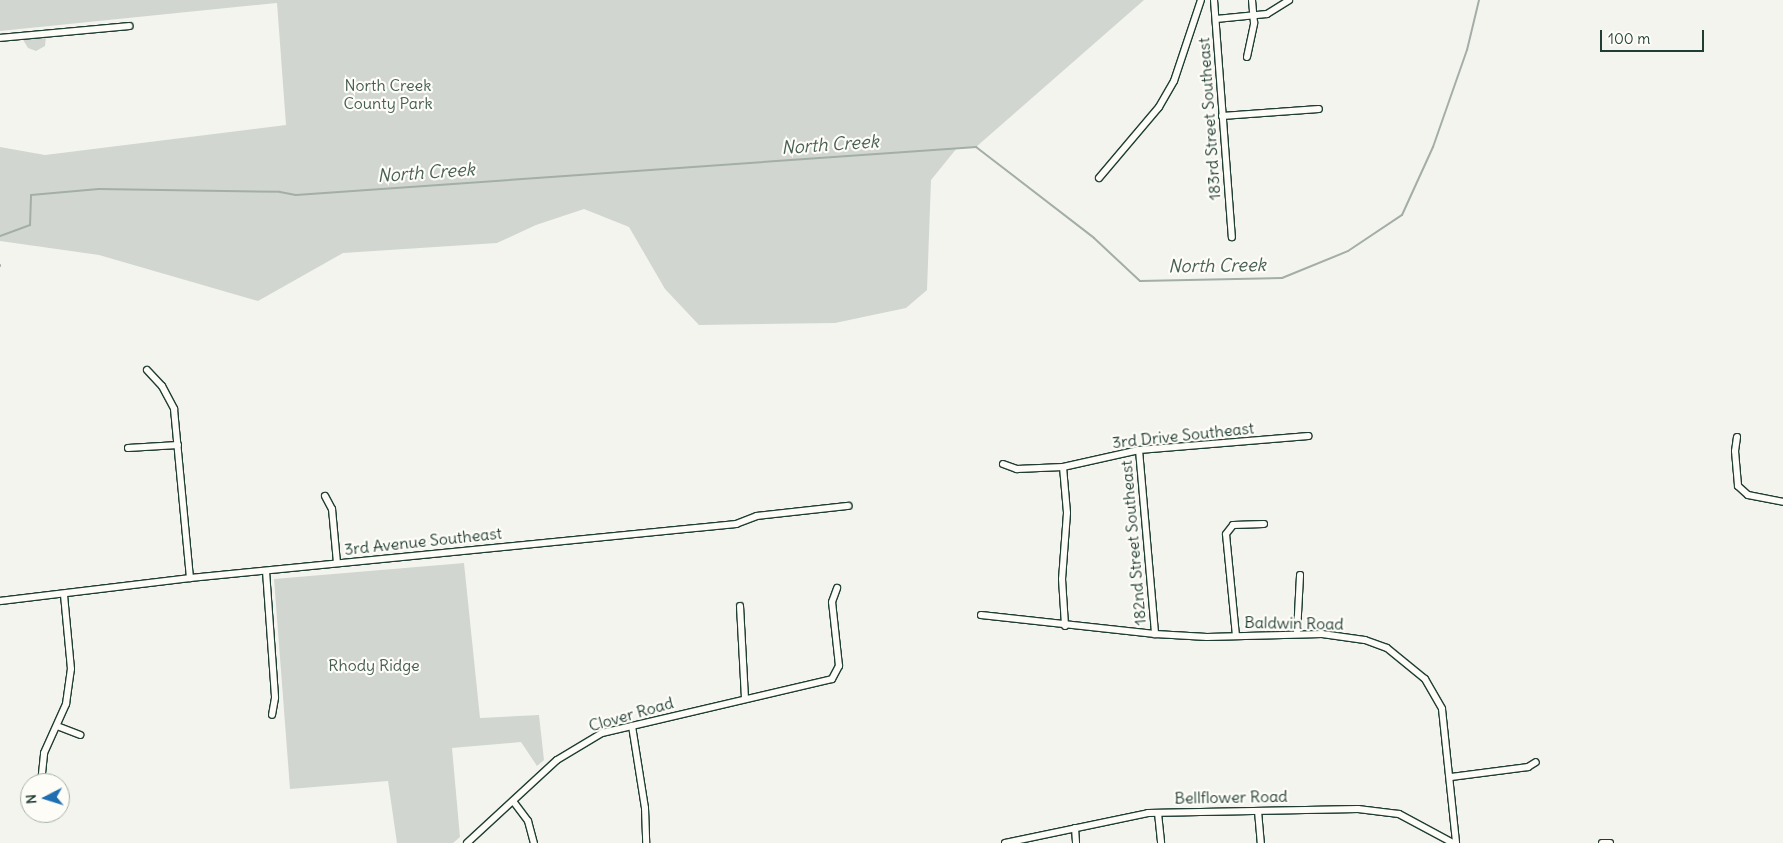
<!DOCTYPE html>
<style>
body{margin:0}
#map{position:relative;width:1783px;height:843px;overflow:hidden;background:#f4f4ef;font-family:Delius,sans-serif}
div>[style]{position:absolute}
.green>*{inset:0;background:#d1d6d1}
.stream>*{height:2px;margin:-1px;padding:0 1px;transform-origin:1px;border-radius:1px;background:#a3aea7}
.roads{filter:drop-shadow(1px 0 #1f3d34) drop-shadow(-1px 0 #1f3d34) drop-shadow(0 1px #1f3d34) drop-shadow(0 -1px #1f3d34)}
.street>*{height:6px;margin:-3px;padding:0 3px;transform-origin:3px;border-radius:3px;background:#fdfcf7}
span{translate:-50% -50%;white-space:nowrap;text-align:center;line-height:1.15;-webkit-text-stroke:4.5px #fdfcf7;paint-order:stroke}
.park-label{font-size:16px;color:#435c53}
.street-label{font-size:16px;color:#1f3d34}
.water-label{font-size:18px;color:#475f56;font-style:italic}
.north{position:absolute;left:20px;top:773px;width:50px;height:50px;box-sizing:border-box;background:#fdfcf7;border:1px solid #a4b0a9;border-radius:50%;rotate:265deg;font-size:14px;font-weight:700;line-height:20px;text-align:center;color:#1f3d34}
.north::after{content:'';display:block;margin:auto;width:18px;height:22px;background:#1f6fb2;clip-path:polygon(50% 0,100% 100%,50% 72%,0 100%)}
.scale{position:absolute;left:1600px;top:30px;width:104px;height:22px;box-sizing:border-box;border:2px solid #1f3d34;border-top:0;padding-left:6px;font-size:15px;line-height:18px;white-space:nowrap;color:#1f3d34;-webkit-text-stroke:4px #fdfcf7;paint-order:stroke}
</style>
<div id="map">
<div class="green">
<div style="clip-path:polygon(0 0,1144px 0,976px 147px,957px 148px,931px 180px,927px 290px,906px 308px,835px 323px,699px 325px,665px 289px,629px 227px,584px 209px,536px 225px,497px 243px,343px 253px,258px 301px,99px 255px,0 241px,0 147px,45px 155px,286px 125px,277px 3px,0 31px)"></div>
<div style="clip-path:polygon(46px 36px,45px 46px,36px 51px,28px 48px,22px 38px)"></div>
<div style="clip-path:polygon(464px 563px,480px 718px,539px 715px,544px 760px,537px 766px,521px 742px,452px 748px,460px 837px,453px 843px,397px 843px,388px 781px,290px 789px,274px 579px)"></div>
</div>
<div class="stream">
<div style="left:0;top:236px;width:32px;rotate:-20deg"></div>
<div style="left:30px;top:225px;width:30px;rotate:-88deg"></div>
<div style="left:31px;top:195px;width:68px;rotate:-5deg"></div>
<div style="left:99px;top:189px;width:181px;rotate:0.9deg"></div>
<div style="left:280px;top:192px;width:16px;rotate:11deg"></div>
<div style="left:296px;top:195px;width:682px;rotate:-4.04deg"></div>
<div style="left:976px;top:147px;width:149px;rotate:37.6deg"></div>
<div style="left:1094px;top:238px;width:63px;rotate:43.1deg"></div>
<div style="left:1140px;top:281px;width:142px;rotate:-1.2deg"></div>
<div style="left:1282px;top:278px;width:71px;rotate:-22.2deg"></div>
<div style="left:1348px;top:251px;width:65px;rotate:-33.7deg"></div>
<div style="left:1402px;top:215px;width:75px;rotate:-65.5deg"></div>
<div style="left:1433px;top:147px;width:103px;rotate:-70.7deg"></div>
<div style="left:1467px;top:50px;width:51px;rotate:-76.5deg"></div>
<div style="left:0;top:265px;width:1px;rotate:90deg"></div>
</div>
<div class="roads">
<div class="street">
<div style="left:1214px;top:0;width:238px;rotate:85.7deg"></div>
<div style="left:1216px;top:19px;width:51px;rotate:-5.6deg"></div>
<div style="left:1267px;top:14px;width:26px;rotate:-32deg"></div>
<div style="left:0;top:38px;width:130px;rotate:-5.3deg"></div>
<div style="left:1247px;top:57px;width:35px;rotate:-78deg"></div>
<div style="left:1254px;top:23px;width:23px;rotate:-95deg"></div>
<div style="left:1222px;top:116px;width:97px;rotate:-4.1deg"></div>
<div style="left:1099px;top:178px;width:93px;rotate:-49.8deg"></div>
<div style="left:1159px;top:107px;width:30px;rotate:-60deg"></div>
<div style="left:1174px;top:81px;width:85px;rotate:-71.6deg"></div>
<div style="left:147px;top:370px;width:22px;rotate:47deg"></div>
<div style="left:162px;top:386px;width:26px;rotate:62deg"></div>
<div style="left:174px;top:409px;width:170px;rotate:84.6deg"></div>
<div style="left:1737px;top:437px;width:14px;rotate:98deg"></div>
<div style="left:1735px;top:451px;width:35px;rotate:85deg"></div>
<div style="left:1738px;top:486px;width:13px;rotate:42deg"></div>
<div style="left:1748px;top:495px;width:36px;rotate:11deg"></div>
<div style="left:128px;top:448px;width:50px;rotate:-3.4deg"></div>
<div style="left:1139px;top:450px;width:185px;rotate:85deg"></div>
<div style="left:1003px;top:464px;width:15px;rotate:20deg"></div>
<div style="left:1017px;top:469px;width:46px;rotate:-2.5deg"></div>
<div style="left:1063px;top:467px;width:78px;rotate:-12.6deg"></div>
<div style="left:1139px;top:450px;width:170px;rotate:-4.7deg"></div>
<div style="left:1063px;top:467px;width:46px;rotate:85deg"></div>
<div style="left:1067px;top:513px;width:66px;rotate:94.3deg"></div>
<div style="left:1062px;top:579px;width:47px;rotate:86.3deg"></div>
<div style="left:325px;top:496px;width:15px;rotate:62deg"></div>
<div style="left:332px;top:509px;width:54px;rotate:84.7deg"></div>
<div style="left:266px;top:571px;width:127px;rotate:85.9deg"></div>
<div style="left:275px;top:698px;width:17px;rotate:100deg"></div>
<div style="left:0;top:601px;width:191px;rotate:-6.9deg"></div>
<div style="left:190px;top:578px;width:549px;rotate:-5.65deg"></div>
<div style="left:736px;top:524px;width:22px;rotate:-21deg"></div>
<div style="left:757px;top:516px;width:92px;rotate:-6.3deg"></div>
<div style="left:740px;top:606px;width:91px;rotate:86.9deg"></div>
<div style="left:981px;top:615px;width:175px;rotate:6.2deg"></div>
<div style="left:1155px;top:634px;width:52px;rotate:3.3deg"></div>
<div style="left:1207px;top:637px;width:115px;rotate:-1.5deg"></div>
<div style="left:1322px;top:634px;width:43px;rotate:7.9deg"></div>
<div style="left:1365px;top:640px;width:23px;rotate:20deg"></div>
<div style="left:1387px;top:648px;width:49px;rotate:39.2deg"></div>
<div style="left:1425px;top:679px;width:34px;rotate:60deg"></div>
<div style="left:1442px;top:709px;width:135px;rotate:84deg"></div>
<div style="left:1297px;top:633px;width:58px;rotate:-87deg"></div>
<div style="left:1236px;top:636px;width:102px;rotate:-95.6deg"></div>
<div style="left:1226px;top:534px;width:11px;rotate:-52deg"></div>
<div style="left:1233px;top:525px;width:31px;rotate:-2deg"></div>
<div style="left:57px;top:726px;width:25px;rotate:21deg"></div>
<div style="left:632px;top:726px;width:83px;rotate:81deg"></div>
<div style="left:645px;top:808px;width:35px;rotate:88deg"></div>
<div style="left:1451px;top:777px;width:78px;rotate:-7.4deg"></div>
<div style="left:1528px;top:767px;width:9px;rotate:-32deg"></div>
<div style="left:41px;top:783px;width:30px;rotate:-84deg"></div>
<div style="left:44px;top:753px;width:54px;rotate:-65.8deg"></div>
<div style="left:66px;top:704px;width:35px;rotate:-82deg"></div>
<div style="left:71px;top:669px;width:74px;rotate:-95.4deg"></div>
<div style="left:513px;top:801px;width:25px;rotate:53deg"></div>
<div style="left:528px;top:821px;width:23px;rotate:75deg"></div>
<div style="left:1258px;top:811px;width:32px;rotate:85deg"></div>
<div style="left:1158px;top:813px;width:30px;rotate:84deg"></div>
<div style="left:1075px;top:828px;width:15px;rotate:86deg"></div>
<div style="left:467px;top:843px;width:122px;rotate:-42.7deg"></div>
<div style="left:557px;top:760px;width:52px;rotate:-31deg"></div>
<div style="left:602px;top:733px;width:236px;rotate:-13.2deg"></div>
<div style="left:832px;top:679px;width:15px;rotate:-62deg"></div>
<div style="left:839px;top:666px;width:64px;rotate:-96.2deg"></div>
<div style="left:832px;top:602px;width:15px;rotate:-70deg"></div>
<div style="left:1005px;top:843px;width:146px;rotate:-11.8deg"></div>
<div style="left:1148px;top:813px;width:210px;rotate:-1.1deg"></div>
<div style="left:1358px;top:809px;width:41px;rotate:7deg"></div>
<div style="left:1399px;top:814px;width:61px;rotate:28.2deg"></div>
<div style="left:1602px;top:843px;width:8px"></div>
</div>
</div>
<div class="park-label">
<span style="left:388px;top:94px">North Creek<br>County Park</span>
<span style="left:374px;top:665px">Rhody Ridge</span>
</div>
<div class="street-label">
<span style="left:1209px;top:119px;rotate:-94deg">183rd Street Southeast</span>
<span style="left:1183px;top:435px;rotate:-6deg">3rd Drive Southeast</span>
<span style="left:423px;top:541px;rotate:-6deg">3rd Avenue Southeast</span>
<span style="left:1133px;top:543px;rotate:-95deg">182nd Street Southeast</span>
<span style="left:1294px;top:623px;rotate:1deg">Baldwin Road</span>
<span style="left:631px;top:714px;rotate:-16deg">Clover Road</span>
<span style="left:1231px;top:797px;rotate:-1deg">Bellflower Road</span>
</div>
<div class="water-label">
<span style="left:830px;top:145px;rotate:-4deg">North Creek</span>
<span style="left:426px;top:173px;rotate:-4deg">North Creek</span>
<span style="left:1217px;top:266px;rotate:-1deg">North Creek</span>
</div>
<div class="north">N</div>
<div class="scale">100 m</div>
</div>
